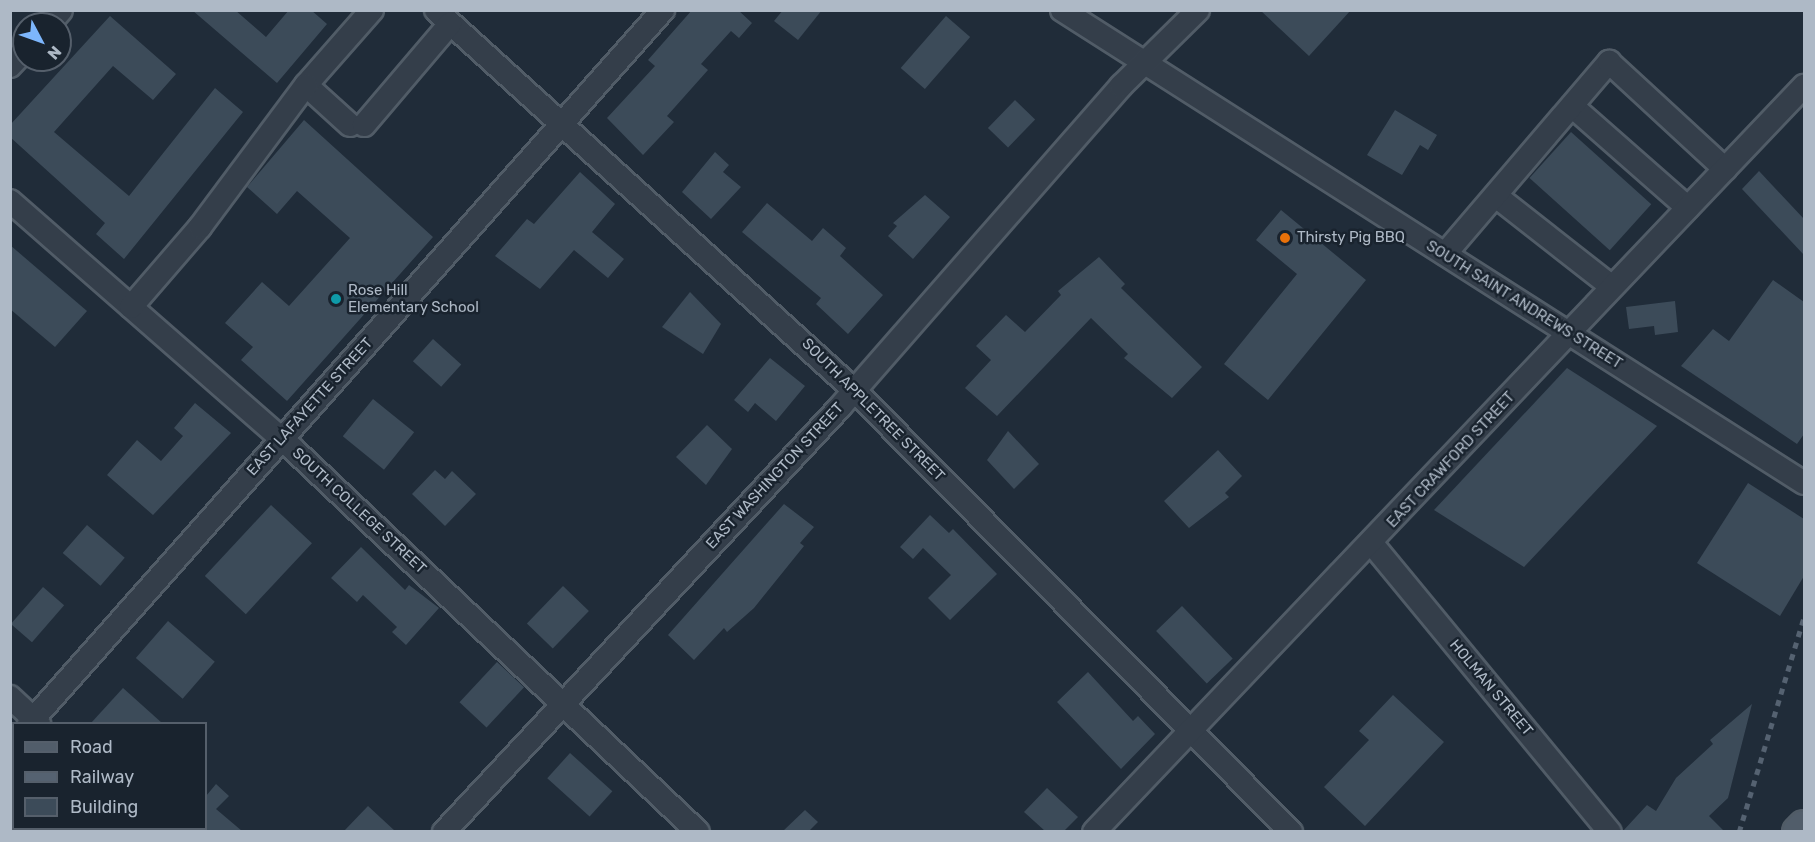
<!DOCTYPE html>
<style>
body{margin:0}
#map{position:relative;width:1815px;height:842px;overflow:hidden;background:#202c39;font-family:Rubik,sans-serif}
div>[style]{position:absolute}
.building>*{inset:0;background:#3c4b59;transform-origin:0 0}
.roads{filter:drop-shadow(2px 0 #515c67) drop-shadow(-2px 0 #515c67) drop-shadow(0 2px #515c67) drop-shadow(0 -2px #515c67)}
.minor>*{height:22px;margin:-11px;padding:0 11px;transform-origin:11px;border-radius:11px;background:#343e4a}
.major>*{height:30px;margin:-15px;padding:0 15px;transform-origin:15px;border-radius:15px;background:#515d6a}
.rail>*{height:4.5px;margin-top:-2.25px;transform-origin:0;background:repeating-linear-gradient(90deg,#556271 0 6px,transparent 0 12px)}
.dots>*{width:16px;height:16px;translate:-50% -50%;box-sizing:border-box;border:3px solid #19232e;border-radius:50%}
span{translate:-50% -50%;white-space:nowrap;text-align:center;line-height:1.15;-webkit-text-stroke:5px #19232e;paint-order:stroke}
.poi-label{font-size:15px;color:#aeb9c6}
.left{translate:0 -50%;text-align:left}
.street-label{font-size:15px;color:#aeb9c6}
.frame{position:absolute;inset:0;border:12px solid #aeb9c6;pointer-events:none}
.legend{position:absolute;left:12px;top:722px;width:195px;height:108px;box-sizing:border-box;background:#19232e;border:2px solid #555f6b;margin:0;padding:8px 10px;list-style:none;font-size:18px;color:#aeb9c6}
.legend li{display:flex;align-items:center;gap:12px;height:30px}
.legend b{width:30px;border:2px solid #555f6b}
.north{position:absolute;left:12px;top:12px;width:60px;height:60px;box-sizing:border-box;background:#19232e;border:2px solid #555f6b;border-radius:50%;rotate:131deg;font-size:16px;font-weight:700;line-height:24px;text-align:center;color:#aeb9c6}
.north::after{content:'';display:block;margin:auto;width:21px;height:27px;background:#7db6fc;clip-path:polygon(50% 0,100% 100%,50% 72%,0 100%)}
</style>
<div id="map">
<div class="building">
<div style="clip-path:polygon(192px 10px,235px 10px,266px 37px,289px 10px,311px 10px,327px 24px,277px 83px)"></div>
<div style="clip-path:polygon(692px 10px,738px 10px,752px 23px,739px 38px,731px 31px,701px 64px,708px 70px,667px 116px,674px 122px,643px 155px,607px 118px,655px 66px,648px 60px)"></div>
<div style="clip-path:polygon(783px 10px,822px 10px,798px 40px,774px 21px)"></div>
<div style="clip-path:polygon(1260px 10px,1351px 10px,1309px 56px)"></div>
<div style="clip-path:polygon(110px 16px,176px 74px,153px 100px,113px 66px,54px 132px,129px 196px,215px 88px,243px 112px,124px 259px,96px 234px,105px 223px,10px 137px,10px 125px)"></div>
<div style="left:946px;top:16px;width:32px;height:69px;rotate:41deg"></div>
<div style="left:1015px;top:100px;width:28px;height:39px;rotate:44deg"></div>
<div style="clip-path:polygon(1395px 110px,1437px 135px,1428px 150px,1420px 145px,1402px 175px,1367px 155px)"></div>
<div style="clip-path:polygon(304px 120px,433px 237px,287px 401px,241px 360px,253px 347px,225px 323px,262px 282px,289px 306px,350px 238px,297px 191px,277px 214px,247px 187px)"></div>
<div style="left:1571px;top:132px;width:108px;height:62px;rotate:42deg"></div>
<div style="clip-path:polygon(715px 152px,729px 165px,723px 172px,741px 187px,711px 219px,682px 192px)"></div>
<div style="clip-path:polygon(1759px 171px,1804px 219px,1804px 255px,1742px 189px)"></div>
<div style="clip-path:polygon(580px 172px,615px 204px,592px 232px,624px 259px,608px 278px,574px 250px,540px 289px,495px 256px,527px 219px,534px 224px)"></div>
<div style="clip-path:polygon(925px 195px,950px 217px,913px 259px,888px 236px,897px 226px,893px 223px)"></div>
<div style="clip-path:polygon(767px 203px,812px 241px,823px 228px,846px 248px,840px 256px,883px 295px,848px 334px,816px 304px,821px 298px,742px 232px)"></div>
<div style="clip-path:polygon(1281px 210px,1366px 280px,1268px 400px,1224px 364px,1297px 274px,1256px 240px)"></div>
<div style="clip-path:polygon(10px 245px,87px 311px,55px 347px,10px 309px)"></div>
<div style="clip-path:polygon(1099px 257px,1125px 284px,1121px 288px,1202px 367px,1172px 398px,1124px 358px,1128px 354px,1091px 318px,997px 416px,965px 388px,991px 360px,976px 346px,1006px 315px,1025px 332px,1061px 295px,1058px 291px)"></div>
<div style="clip-path:polygon(1773px 280px,1804px 302px,1804px 434px,1797px 444px,1681px 366px,1713px 329px,1729px 341px)"></div>
<div style="clip-path:polygon(690px 292px,721px 324px,703px 354px,662px 327px)"></div>
<div style="clip-path:polygon(1675px 301px,1678px 332px,1655px 335px,1654px 326px,1629px 329px,1626px 307px)"></div>
<div style="left:433px;top:339px;width:38px;height:30px;rotate:42deg"></div>
<div style="clip-path:polygon(770px 358px,805px 386px,776px 421px,755px 403px,748px 412px,734px 400px)"></div>
<div style="clip-path:polygon(1567px 368px,1657px 426px,1524px 567px,1434px 510px)"></div>
<div style="left:373px;top:399px;width:53px;height:48px;rotate:39deg"></div>
<div style="clip-path:polygon(195px 403px,231px 433px,153px 515px,107px 475px,137px 440px,161px 461px,183px 436px,174px 428px)"></div>
<div style="clip-path:polygon(707px 425px,732px 449px,706px 485px,676px 457px)"></div>
<div style="clip-path:polygon(1008px 431px,1039px 464px,1014px 489px,987px 460px)"></div>
<div style="clip-path:polygon(1218px 450px,1242px 476px,1225px 493px,1229px 497px,1189px 528px,1164px 501px)"></div>
<div style="clip-path:polygon(435px 470px,445px 479px,452px 471px,476px 494px,445px 526px,412px 494px)"></div>
<div style="clip-path:polygon(1748px 483px,1804px 519px,1804px 576px,1780px 616px,1697px 563px)"></div>
<div style="clip-path:polygon(784px 504px,814px 527px,800px 543px,804px 546px,754px 608px,727px 632px,724px 628px,694px 660px,668px 635px)"></div>
<div style="left:271px;top:505px;width:56px;height:97px;rotate:43deg"></div>
<div style="clip-path:polygon(930px 515px,949px 533px,953px 529px,997px 574px,950px 620px,928px 598px,951px 575px,923px 548px,913px 559px,900px 547px)"></div>
<div style="left:87px;top:525px;width:50px;height:37px;rotate:41deg"></div>
<div style="clip-path:polygon(361px 547px,405px 590px,409px 585px,439px 608px,406px 645px,392px 632px,397px 627px,363px 595px,357px 602px,331px 578px)"></div>
<div style="left:563px;top:586px;width:36px;height:52px;rotate:44deg"></div>
<div style="left:43px;top:587px;width:28px;height:49px;rotate:41deg"></div>
<div style="left:1182px;top:606px;width:73px;height:36px;rotate:46deg"></div>
<div style="left:168px;top:621px;width:62px;height:49px;rotate:41deg"></div>
<div style="left:497px;top:662px;width:37px;height:55px;rotate:43deg"></div>
<div style="clip-path:polygon(1088px 672px,1133px 721px,1138px 716px,1155px 734px,1121px 769px,1057px 702px)"></div>
<div style="clip-path:polygon(123px 688px,162px 723px,91px 723px)"></div>
<div style="clip-path:polygon(1393px 695px,1444px 742px,1365px 826px,1324px 787px,1369px 740px,1359px 731px)"></div>
<div style="clip-path:polygon(1752px 704px,1728px 798px,1709px 816px,1724px 831px,1623px 831px,1647px 805px,1656px 811px,1676px 778px,1713px 744px,1710px 740px)"></div>
<div style="left:570px;top:753px;width:57px;height:34px;rotate:42deg"></div>
<div style="clip-path:polygon(216px 784px,229px 796px,216px 809px,242px 831px,206px 831px,206px 796px)"></div>
<div style="clip-path:polygon(1047px 788px,1078px 817px,1064px 831px,1045px 831px,1024px 812px)"></div>
<div style="clip-path:polygon(368px 806px,395px 831px,344px 831px)"></div>
<div style="clip-path:polygon(805px 810px,818px 822px,809px 831px,783px 831px)"></div>
</div>
<div class="roads">
<div class="minor">
<div style="left:436px;top:10px;width:563px;rotate:42.27deg"></div>
<div style="left:853px;top:389px;width:623px;rotate:45.33deg"></div>
<div style="left:1062px;top:10px;width:880px;rotate:32.52deg"></div>
<div style="left:49px;top:24px;width:18px;rotate:-49deg"></div>
<div style="left:10px;top:66px;width:21px;rotate:-47deg"></div>
<div style="left:1572px;top:106px;width:154px;rotate:41.3deg"></div>
<div style="left:350px;top:125px;width:59px;rotate:-137.7deg"></div>
<div style="left:306px;top:85px;width:100px;rotate:-48.7deg"></div>
<div style="left:364px;top:125px;width:133px;rotate:-49.6deg"></div>
<div style="left:1496px;top:196px;width:147px;rotate:38.1deg"></div>
<div style="left:10px;top:201px;width:376px;rotate:41.2deg"></div>
<div style="left:293px;top:449px;width:557px;rotate:43.4deg"></div>
<div style="left:1445px;top:254px;width:253px;rotate:-49.5deg"></div>
<div style="left:1609px;top:62px;width:158px;rotate:42.7deg"></div>
<div style="left:131px;top:307px;width:106px;rotate:-49.2deg"></div>
<div style="left:200px;top:227px;width:177px;rotate:-53.3deg"></div>
<div style="left:1373px;top:545px;width:372px;rotate:50.5deg"></div>
<div style="left:10px;top:697px;width:40px;rotate:43deg"></div>
<div style="left:29px;top:724px;width:955px;rotate:-48.4deg"></div>
<div style="left:10px;top:744px;width:5px;rotate:-37deg"></div>
<div style="left:151px;top:828px;width:5px;rotate:53deg"></div>
<div style="left:444px;top:832px;width:581px;rotate:-47.02deg"></div>
<div style="left:840px;top:407px;width:427px;rotate:-48.8deg"></div>
<div style="left:1121px;top:86px;width:108px;rotate:-44.6deg"></div>
<div style="left:1094px;top:832px;width:1030px;rotate:-46.42deg"></div>
</div>
<div class="major">
<div style="left:1798px;top:832px;width:8px;rotate:-45deg"></div>
</div>
</div>
<div class="rail">
<div style="left:1739px;top:832px;width:225px;rotate:-73.2deg"></div>
</div>
<div class="dots">
<div style="left:1285px;top:238px;background:#e8710a"></div>
<div style="left:336px;top:299px;background:#0f9aa8"></div>
</div>
<div class="poi-label">
<span class="left" style="left:1297px;top:238px">Thirsty Pig BBQ</span>
<span class="left" style="left:348px;top:299px">Rose Hill<br>Elementary School</span>
</div>
<div class="street-label">
<span style="left:1524px;top:305px;rotate:32deg">SOUTH SAINT ANDREWS STREET</span>
<span style="left:310px;top:407px;rotate:-48deg">EAST LAFAYETTE STREET</span>
<span style="left:873px;top:410px;rotate:45deg">SOUTH APPLETREE STREET</span>
<span style="left:1451px;top:460px;rotate:-47deg">EAST CRAWFORD STREET</span>
<span style="left:775px;top:476px;rotate:-47deg">EAST WASHINGTON STREET</span>
<span style="left:359px;top:511px;rotate:43deg">SOUTH COLLEGE STREET</span>
<span style="left:1491px;top:688px;rotate:50deg">HOLMAN STREET</span>
</div>
<div class="frame"></div>
<ul class="legend">
<li><b style="height:8px;background:#515d6a"></b>Road</li>
<li><b style="height:8px;background:#556271"></b>Railway</li>
<li><b style="height:16px;background:#3c4b59"></b>Building</li>
</ul>
<div class="north">N</div>
</div>
